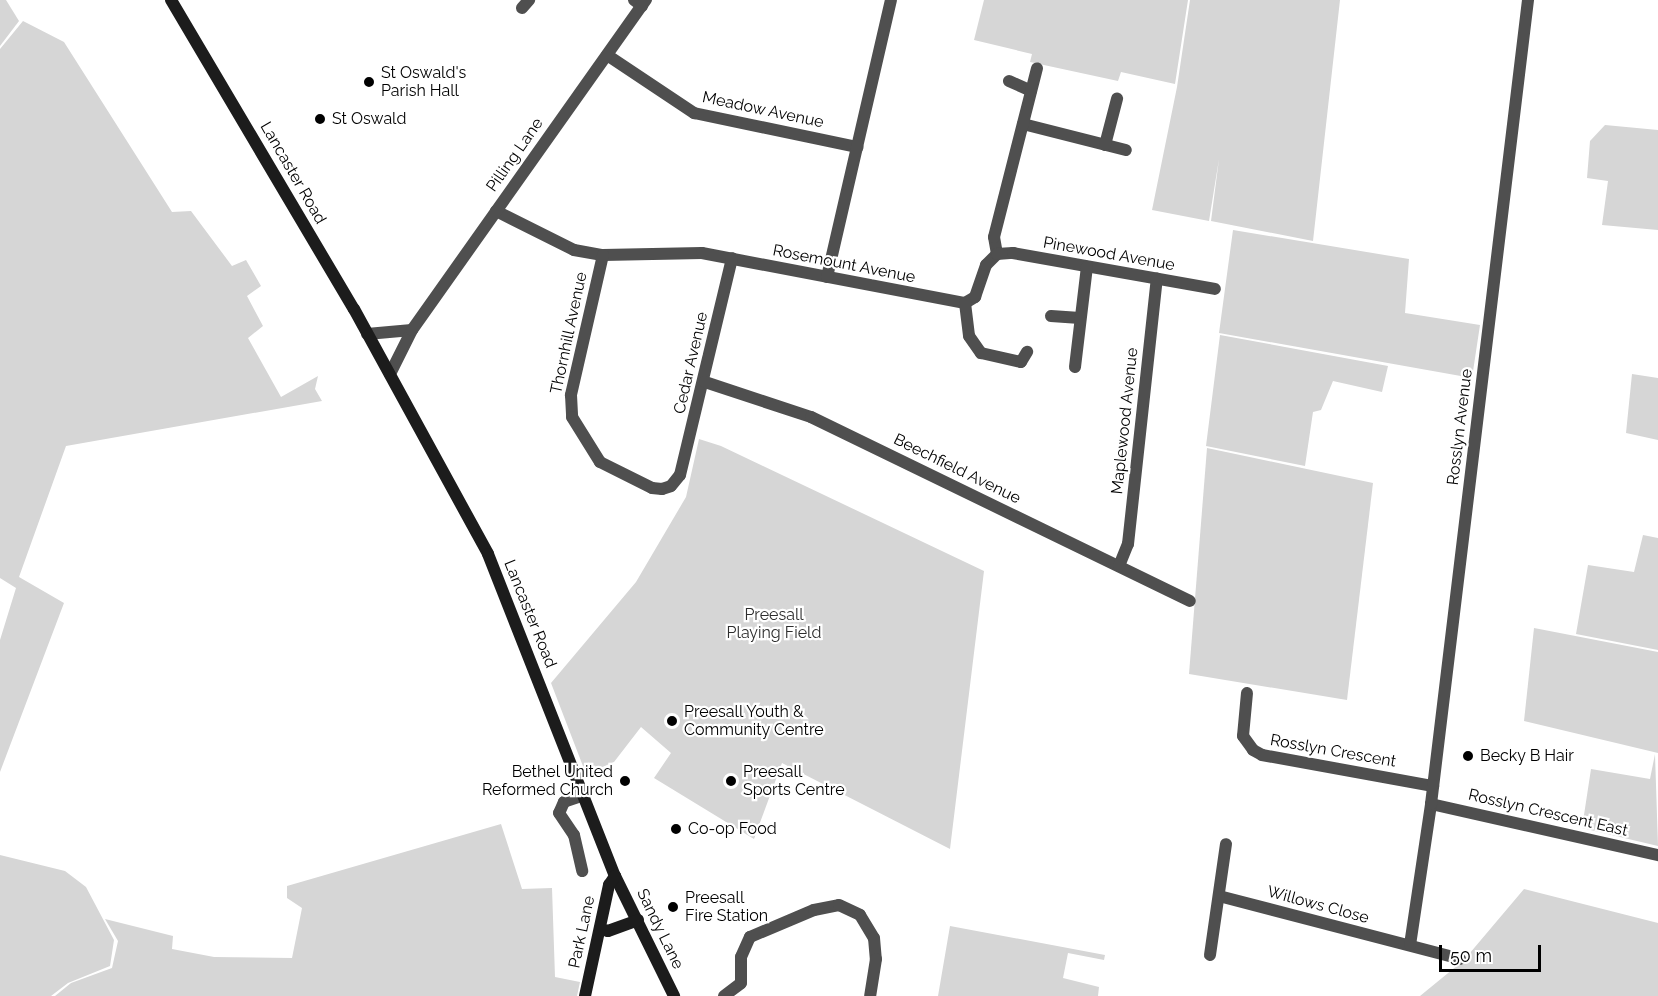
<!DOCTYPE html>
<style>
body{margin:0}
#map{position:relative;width:1658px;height:996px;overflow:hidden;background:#fff;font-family:Raleway,sans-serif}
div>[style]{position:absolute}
.green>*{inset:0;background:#d6d6d6}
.minor>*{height:12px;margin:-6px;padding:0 6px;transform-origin:6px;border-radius:6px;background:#4f4f4f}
.tertiary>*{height:12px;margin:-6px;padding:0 6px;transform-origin:6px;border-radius:6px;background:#4f4f4f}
.secondary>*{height:12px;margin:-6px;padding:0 6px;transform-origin:6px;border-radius:6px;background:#1c1c1c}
.dots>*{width:16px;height:16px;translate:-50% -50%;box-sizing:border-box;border:3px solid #fff;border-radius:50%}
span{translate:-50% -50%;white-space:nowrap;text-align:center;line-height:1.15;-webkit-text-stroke:4.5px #fff;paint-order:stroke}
.poi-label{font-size:16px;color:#000}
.left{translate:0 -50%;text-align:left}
.right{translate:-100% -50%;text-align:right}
.street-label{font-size:16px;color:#000}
.park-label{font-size:16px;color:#2d2d2d}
.scale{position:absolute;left:1439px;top:945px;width:102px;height:27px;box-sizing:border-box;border:3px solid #000;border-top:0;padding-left:8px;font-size:18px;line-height:21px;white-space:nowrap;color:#000;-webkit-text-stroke:4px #fff;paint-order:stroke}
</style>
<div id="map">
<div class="green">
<div style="clip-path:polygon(0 0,6px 0,19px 21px,0 46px)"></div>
<div style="clip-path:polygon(984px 0,1188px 0,1175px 84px,1121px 72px,1118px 81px,1030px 62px,1032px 54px,974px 40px)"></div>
<div style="clip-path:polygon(1190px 0,1340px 0,1313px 241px,1211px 221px,1219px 159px,1209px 221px,1152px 210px,1177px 87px)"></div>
<div style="clip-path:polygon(23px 21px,64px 42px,172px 212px,191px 211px,232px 266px,246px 260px,261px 286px,247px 296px,263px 326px,248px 338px,281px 397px,318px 376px,315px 389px,322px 401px,66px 446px,19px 577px,64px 603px,0 772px,0 640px,16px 588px,0 578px,0 49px)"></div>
<div style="clip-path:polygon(1605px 125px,1658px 130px,1658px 230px,1602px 225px,1608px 181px,1587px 178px,1590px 141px)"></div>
<div style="clip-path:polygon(1233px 230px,1409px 259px,1405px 313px,1480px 325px,1472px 378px,1219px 333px)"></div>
<div style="clip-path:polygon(1220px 335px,1388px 366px,1382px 392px,1333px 381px,1321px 410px,1313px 412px,1305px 466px,1206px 446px)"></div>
<div style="clip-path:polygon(1632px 374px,1658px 378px,1658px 440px,1626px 433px)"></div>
<div style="clip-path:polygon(699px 439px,721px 446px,984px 571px,950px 849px,782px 763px,754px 839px,654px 778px,671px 753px,641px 727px,614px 762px,586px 774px,551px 683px,636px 582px,686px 497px)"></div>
<div style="clip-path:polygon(1207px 448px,1373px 483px,1347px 700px,1189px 674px)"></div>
<div style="clip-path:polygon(1643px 535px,1658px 538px,1658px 650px,1576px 634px,1588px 565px,1634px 572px)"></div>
<div style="clip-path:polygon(1534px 628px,1658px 652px,1658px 753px,1524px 721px)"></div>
<div style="clip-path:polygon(1655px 754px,1658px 846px,1582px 828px,1591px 769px,1650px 779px)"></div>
<div style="clip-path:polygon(501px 824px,522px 889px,552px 888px,555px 977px,580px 982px,577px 996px,55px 996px,71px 983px,112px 968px,118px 941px,105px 919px,173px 936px,172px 949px,214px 957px,292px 958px,302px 908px,287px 898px,287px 886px)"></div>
<div style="clip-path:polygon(0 855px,65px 871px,86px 887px,114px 940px,110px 966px,68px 983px,51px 996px,0 996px)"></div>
<div style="clip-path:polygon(1524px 889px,1658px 923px,1658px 996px,1420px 996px,1464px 960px)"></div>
<div style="clip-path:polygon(950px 926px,1105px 955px,1104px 960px,1068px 953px,1063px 978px,1099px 987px,1098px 996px,938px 996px)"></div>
</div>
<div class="minor">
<div style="left:634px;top:0;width:10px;rotate:37deg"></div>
<div style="left:522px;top:8px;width:11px;rotate:-49deg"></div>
<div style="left:607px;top:55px;width:105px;rotate:33.7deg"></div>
<div style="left:694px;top:113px;width:167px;rotate:11.8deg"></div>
<div style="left:1009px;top:81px;width:24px;rotate:24deg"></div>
<div style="left:1023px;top:124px;width:106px;rotate:14.2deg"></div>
<div style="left:1105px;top:145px;width:48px;rotate:-75.4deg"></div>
<div style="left:496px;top:211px;width:87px;rotate:26.6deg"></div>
<div style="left:574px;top:250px;width:29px;rotate:10deg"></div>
<div style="left:603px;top:255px;width:99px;rotate:-1.2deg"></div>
<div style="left:702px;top:253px;width:268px;rotate:10.8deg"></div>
<div style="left:965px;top:303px;width:12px;rotate:-31deg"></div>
<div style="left:975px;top:297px;width:34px;rotate:-71deg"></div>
<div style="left:986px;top:265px;width:16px;rotate:-45deg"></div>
<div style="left:997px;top:254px;width:17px;rotate:-100deg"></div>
<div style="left:994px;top:237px;width:174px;rotate:-75.7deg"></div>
<div style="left:997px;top:254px;width:16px;rotate:-4deg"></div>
<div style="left:1013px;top:253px;width:205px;rotate:10.1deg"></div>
<div style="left:603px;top:255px;width:144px;rotate:102.9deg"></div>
<div style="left:571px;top:395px;width:22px;rotate:87deg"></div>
<div style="left:572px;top:417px;width:53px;rotate:58.1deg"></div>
<div style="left:600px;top:462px;width:58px;rotate:26.6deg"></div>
<div style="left:652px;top:488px;width:10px;rotate:6deg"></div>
<div style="left:662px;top:489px;width:9px;rotate:-18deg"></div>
<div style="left:671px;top:486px;width:14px;rotate:-51deg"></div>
<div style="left:680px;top:475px;width:223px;rotate:-76.5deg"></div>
<div style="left:827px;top:277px;width:284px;rotate:-77deg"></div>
<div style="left:965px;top:303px;width:33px;rotate:83deg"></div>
<div style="left:969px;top:336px;width:21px;rotate:55deg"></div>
<div style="left:981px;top:353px;width:41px;rotate:12.7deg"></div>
<div style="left:1021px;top:362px;width:12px;rotate:-59deg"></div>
<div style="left:1051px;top:316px;width:29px;rotate:4deg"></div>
<div style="left:1075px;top:367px;width:101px;rotate:-83.2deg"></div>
<div style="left:705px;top:382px;width:112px;rotate:18.3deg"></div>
<div style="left:811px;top:417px;width:421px;rotate:25.9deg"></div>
<div style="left:1119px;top:566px;width:24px;rotate:-68deg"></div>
<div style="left:1128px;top:544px;width:267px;rotate:-83.8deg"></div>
<div style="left:1247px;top:693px;width:43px;rotate:95.3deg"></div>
<div style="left:1243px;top:736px;width:17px;rotate:54deg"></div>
<div style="left:1253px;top:750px;width:10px;rotate:29deg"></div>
<div style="left:1262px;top:755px;width:174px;rotate:10.3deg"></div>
<div style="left:581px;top:796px;width:18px;rotate:161deg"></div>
<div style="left:564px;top:802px;width:12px;rotate:114deg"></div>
<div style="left:559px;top:813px;width:27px;rotate:56deg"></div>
<div style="left:574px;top:835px;width:37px;rotate:77deg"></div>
<div style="left:1431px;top:804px;width:233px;rotate:12.7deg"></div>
<div style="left:1219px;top:896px;width:249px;rotate:14.6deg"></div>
<div style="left:1410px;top:945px;width:143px;rotate:-81.5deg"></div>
<div style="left:1431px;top:804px;width:810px;rotate:-83.12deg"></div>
<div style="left:1210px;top:955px;width:112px;rotate:-81.8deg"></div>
<div style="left:724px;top:996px;width:21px;rotate:-37deg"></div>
<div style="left:741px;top:983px;width:26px;rotate:-90deg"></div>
<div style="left:741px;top:957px;width:22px;rotate:-66deg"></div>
<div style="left:750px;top:937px;width:69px;rotate:-22.9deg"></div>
<div style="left:814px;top:910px;width:25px;rotate:-11deg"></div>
<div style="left:839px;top:905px;width:23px;rotate:25deg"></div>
<div style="left:860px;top:915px;width:27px;rotate:59deg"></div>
<div style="left:874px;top:938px;width:21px;rotate:85deg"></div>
<div style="left:876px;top:959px;width:37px;rotate:99deg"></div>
</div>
<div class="tertiary">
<div style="left:367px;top:334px;width:45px;rotate:-5.1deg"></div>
<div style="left:390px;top:374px;width:49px;rotate:-63.4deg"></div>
<div style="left:412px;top:330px;width:405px;rotate:-54.7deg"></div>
</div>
<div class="secondary">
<div style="left:171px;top:0;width:359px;rotate:59.4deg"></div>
<div style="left:354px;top:309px;width:279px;rotate:61.3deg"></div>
<div style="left:488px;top:554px;width:346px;rotate:68.5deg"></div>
<div style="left:615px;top:876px;width:134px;rotate:63.8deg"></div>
<div style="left:600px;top:929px;width:8px;rotate:14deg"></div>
<div style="left:608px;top:931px;width:32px;rotate:-20deg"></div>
<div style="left:585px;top:996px;width:114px;rotate:-77.8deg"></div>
<div style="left:609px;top:885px;width:11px;rotate:-56deg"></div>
</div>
<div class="dots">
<div style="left:369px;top:82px;background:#000"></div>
<div style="left:320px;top:119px;background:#000"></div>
<div style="left:672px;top:721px;background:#000"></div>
<div style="left:1468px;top:756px;background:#000"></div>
<div style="left:625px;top:781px;background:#000"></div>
<div style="left:731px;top:781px;background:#000"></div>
<div style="left:676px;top:829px;background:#000"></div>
<div style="left:673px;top:907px;background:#000"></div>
</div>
<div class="poi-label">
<span class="left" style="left:381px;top:82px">St Oswald's<br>Parish Hall</span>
<span class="left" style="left:332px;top:119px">St Oswald</span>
<span class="left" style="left:684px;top:721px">Preesall Youth &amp;<br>Community Centre</span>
<span class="left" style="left:1480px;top:756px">Becky B Hair</span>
<span class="right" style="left:613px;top:781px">Bethel United<br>Reformed Church</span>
<span class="left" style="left:743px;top:781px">Preesall<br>Sports Centre</span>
<span class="left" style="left:688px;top:829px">Co-op Food</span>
<span class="left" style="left:685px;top:907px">Preesall<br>Fire Station</span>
</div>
<div class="street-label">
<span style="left:763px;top:110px;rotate:12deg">Meadow Avenue</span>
<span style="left:515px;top:155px;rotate:-55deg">Pilling Lane</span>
<span style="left:293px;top:173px;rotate:60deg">Lancaster Road</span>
<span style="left:1109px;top:254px;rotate:10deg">Pinewood Avenue</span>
<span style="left:844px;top:264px;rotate:11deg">Rosemount Avenue</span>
<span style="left:569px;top:333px;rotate:-78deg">Thornhill Avenue</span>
<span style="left:691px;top:363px;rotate:-77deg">Cedar Avenue</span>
<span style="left:1125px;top:421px;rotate:-84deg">Maplewood Avenue</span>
<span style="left:1460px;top:427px;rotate:-83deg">Rosslyn Avenue</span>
<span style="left:957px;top:469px;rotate:26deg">Beechfield Avenue</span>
<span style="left:530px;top:614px;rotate:68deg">Lancaster Road</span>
<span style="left:1333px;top:751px;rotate:10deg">Rosslyn Crescent</span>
<span style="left:1548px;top:813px;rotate:13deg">Rosslyn Crescent East</span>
<span style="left:1318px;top:905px;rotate:15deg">Willows Close</span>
<span style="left:660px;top:929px;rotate:64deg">Sandy Lane</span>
<span style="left:582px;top:932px;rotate:-78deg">Park Lane</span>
</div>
<div class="park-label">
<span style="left:774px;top:624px">Preesall<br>Playing Field</span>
</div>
<div class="scale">50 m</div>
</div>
